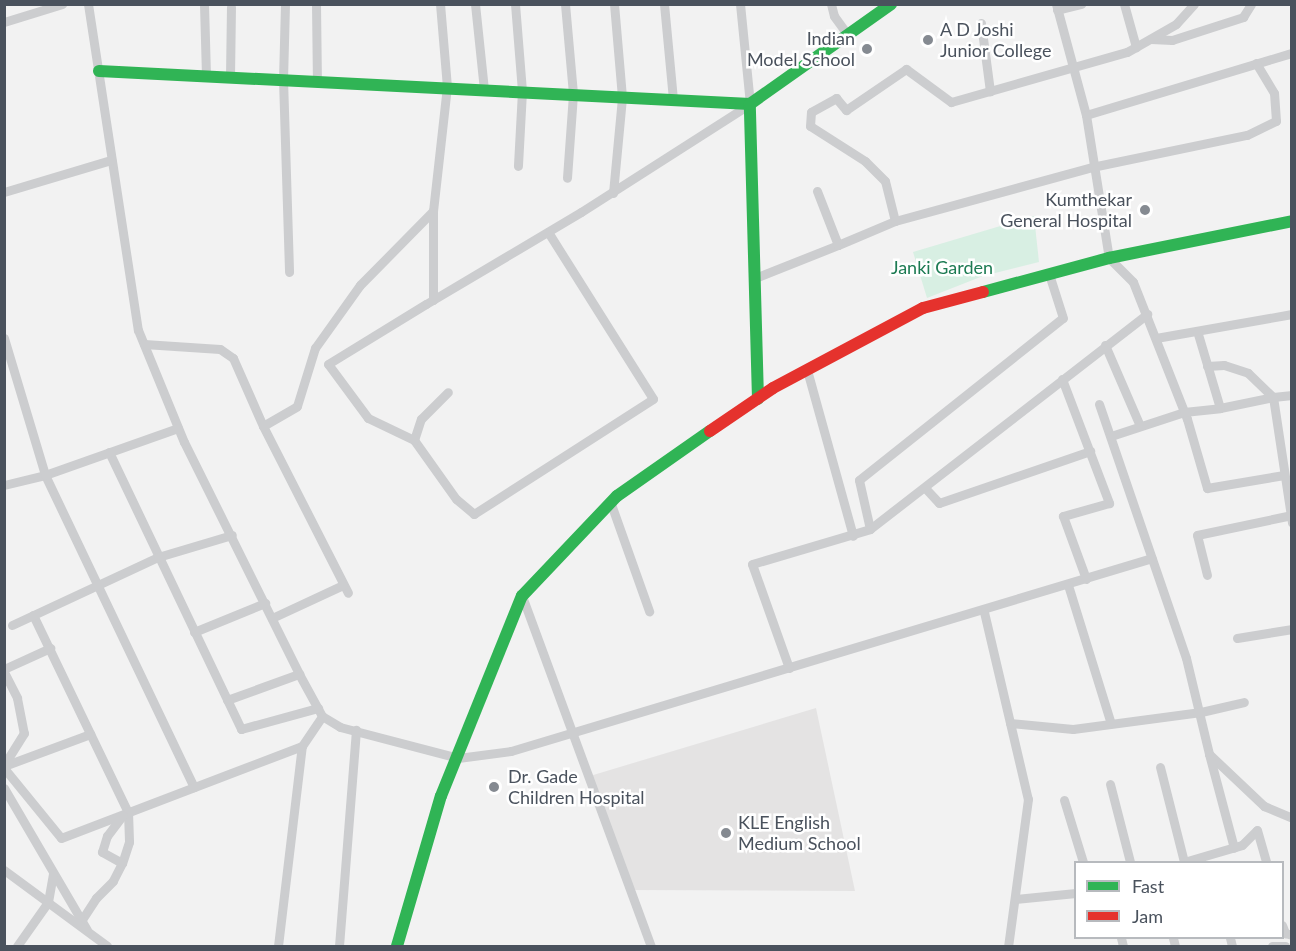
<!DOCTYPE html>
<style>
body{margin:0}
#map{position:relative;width:1296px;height:951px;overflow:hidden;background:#f2f2f2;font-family:Lato,sans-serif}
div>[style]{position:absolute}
.education>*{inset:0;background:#e4e3e3}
.green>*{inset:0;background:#d8efe3}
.street>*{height:9px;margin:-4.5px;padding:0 4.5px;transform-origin:4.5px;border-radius:4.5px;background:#cccdcf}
.fast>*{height:12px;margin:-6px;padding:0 6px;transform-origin:6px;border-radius:6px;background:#30b455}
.jam>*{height:12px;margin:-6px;padding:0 6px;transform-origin:6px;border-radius:6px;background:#e5322d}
.dots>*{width:16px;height:16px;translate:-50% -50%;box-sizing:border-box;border:3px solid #fff;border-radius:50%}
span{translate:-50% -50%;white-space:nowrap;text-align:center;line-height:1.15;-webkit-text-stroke:5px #fff;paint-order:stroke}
.poi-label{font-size:18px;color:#4a525d}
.left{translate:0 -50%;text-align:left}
.right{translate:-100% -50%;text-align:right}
.park-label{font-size:18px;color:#1d7b53}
.frame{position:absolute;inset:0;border:6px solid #4a525d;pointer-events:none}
.legend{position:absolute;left:1074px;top:861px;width:210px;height:78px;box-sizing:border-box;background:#fff;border:2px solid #b7babe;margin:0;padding:8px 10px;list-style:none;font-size:18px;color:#4a525d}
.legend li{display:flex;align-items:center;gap:12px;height:30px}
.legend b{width:30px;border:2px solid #b7babe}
</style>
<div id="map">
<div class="education">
<div style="clip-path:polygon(816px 708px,855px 891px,630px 890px,590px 776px)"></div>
</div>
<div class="green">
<div style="clip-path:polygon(1034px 216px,1039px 262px,983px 276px,927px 298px,913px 252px)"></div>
</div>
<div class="street">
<div style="left:88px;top:4px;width:330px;rotate:81.3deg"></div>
<div style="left:138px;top:330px;width:121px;rotate:67.7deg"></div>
<div style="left:184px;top:442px;width:259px;rotate:63.6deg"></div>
<div style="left:299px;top:674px;width:48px;rotate:61.3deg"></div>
<div style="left:322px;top:716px;width:21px;rotate:31deg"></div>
<div style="left:340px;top:727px;width:122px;rotate:14.7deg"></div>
<div style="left:458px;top:758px;width:53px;rotate:-7.5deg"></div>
<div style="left:511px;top:751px;width:669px;rotate:-16.76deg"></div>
<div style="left:204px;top:4px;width:72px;rotate:88.4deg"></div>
<div style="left:285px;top:4px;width:75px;rotate:91.5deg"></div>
<div style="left:283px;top:79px;width:193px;rotate:88.2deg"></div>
<div style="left:316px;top:4px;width:77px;rotate:89.3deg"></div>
<div style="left:475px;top:4px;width:85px;rotate:84deg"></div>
<div style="left:515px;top:4px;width:87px;rotate:85.4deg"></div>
<div style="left:522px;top:91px;width:75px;rotate:93.1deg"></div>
<div style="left:565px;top:4px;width:90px;rotate:84.9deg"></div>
<div style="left:573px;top:94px;width:84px;rotate:94.1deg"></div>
<div style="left:664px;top:4px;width:95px;rotate:84.6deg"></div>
<div style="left:831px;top:4px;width:12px;rotate:76deg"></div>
<div style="left:834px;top:16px;width:24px;rotate:54deg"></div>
<div style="left:1056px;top:4px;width:115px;rotate:74.9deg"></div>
<div style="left:1086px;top:115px;width:215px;rotate:-16.8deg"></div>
<div style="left:1124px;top:4px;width:45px;rotate:74.4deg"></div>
<div style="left:1057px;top:10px;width:25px;rotate:-14deg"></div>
<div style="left:4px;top:22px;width:61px;rotate:-17.2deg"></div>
<div style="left:981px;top:23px;width:69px;rotate:82.5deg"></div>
<div style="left:1151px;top:39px;width:21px;rotate:3deg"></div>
<div style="left:1172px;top:40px;width:75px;rotate:-17.9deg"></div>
<div style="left:1243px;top:17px;width:15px;rotate:-58deg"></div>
<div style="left:230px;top:77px;width:70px;rotate:-89.2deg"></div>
<div style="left:1086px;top:115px;width:145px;rotate:80.9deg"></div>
<div style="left:1109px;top:258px;width:34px;rotate:45deg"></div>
<div style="left:1133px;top:282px;width:147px;rotate:68.5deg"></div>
<div style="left:1187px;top:419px;width:72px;rotate:73.8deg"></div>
<div style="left:1207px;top:488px;width:78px;rotate:-9.6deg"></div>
<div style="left:4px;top:192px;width:112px;rotate:-16.7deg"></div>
<div style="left:613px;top:193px;width:96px;rotate:-84.6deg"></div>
<div style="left:622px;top:97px;width:93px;rotate:-94.9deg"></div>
<div style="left:895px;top:221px;width:41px;rotate:-104deg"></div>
<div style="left:885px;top:181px;width:28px;rotate:-135deg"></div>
<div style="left:865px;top:161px;width:65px;rotate:-147.5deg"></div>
<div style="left:810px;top:126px;width:14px;rotate:-86deg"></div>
<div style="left:811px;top:112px;width:29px;rotate:-29deg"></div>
<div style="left:836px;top:98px;width:16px;rotate:50deg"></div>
<div style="left:846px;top:110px;width:73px;rotate:-34.3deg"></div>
<div style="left:906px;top:69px;width:56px;rotate:36.3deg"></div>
<div style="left:951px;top:102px;width:183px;rotate:-15.9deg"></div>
<div style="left:1127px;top:52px;width:56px;rotate:-29.7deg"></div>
<div style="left:1176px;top:24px;width:27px;rotate:-48deg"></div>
<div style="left:548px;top:232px;width:197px;rotate:57.8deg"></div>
<div style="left:653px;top:399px;width:213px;rotate:147.3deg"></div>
<div style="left:474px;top:514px;width:23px;rotate:-140deg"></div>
<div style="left:456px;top:499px;width:72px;rotate:-125.4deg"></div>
<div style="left:414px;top:440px;width:51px;rotate:-154.4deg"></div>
<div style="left:368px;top:418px;width:67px;rotate:-126.5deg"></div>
<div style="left:328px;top:364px;width:115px;rotate:-31.5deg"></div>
<div style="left:426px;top:304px;width:180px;rotate:-30.7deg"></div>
<div style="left:581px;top:212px;width:201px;rotate:-32.6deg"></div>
<div style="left:750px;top:104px;width:100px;rotate:-95.7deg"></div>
<div style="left:838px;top:245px;width:62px;rotate:-22.8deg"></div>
<div style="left:895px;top:221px;width:204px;rotate:-15.3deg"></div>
<div style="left:1092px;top:167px;width:158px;rotate:-11.7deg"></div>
<div style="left:1247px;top:135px;width:32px;rotate:-26deg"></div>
<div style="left:1276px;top:121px;width:28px;rotate:-94deg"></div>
<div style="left:1274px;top:93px;width:35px;rotate:-121deg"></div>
<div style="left:755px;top:278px;width:89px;rotate:-21.7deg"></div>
<div style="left:838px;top:245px;width:58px;rotate:-111.3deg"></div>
<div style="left:433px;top:300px;width:89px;rotate:-90deg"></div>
<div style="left:433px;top:211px;width:125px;rotate:-83.6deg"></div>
<div style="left:447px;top:87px;width:83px;rotate:-94.8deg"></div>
<div style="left:4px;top:338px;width:143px;rotate:73.3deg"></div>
<div style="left:45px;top:475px;width:346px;rotate:64.5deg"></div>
<div style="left:1156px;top:338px;width:138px;rotate:-10deg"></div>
<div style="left:144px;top:344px;width:76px;rotate:3.8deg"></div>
<div style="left:220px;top:349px;width:16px;rotate:35deg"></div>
<div style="left:233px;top:358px;width:74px;rotate:66.2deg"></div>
<div style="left:263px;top:426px;width:187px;rotate:63deg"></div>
<div style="left:1105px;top:345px;width:88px;rotate:66.6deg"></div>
<div style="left:1207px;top:366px;width:17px;rotate:-3deg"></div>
<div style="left:1224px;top:365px;width:25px;rotate:18deg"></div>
<div style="left:1248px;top:373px;width:35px;rotate:44deg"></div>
<div style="left:807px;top:370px;width:172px;rotate:74.5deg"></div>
<div style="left:1062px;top:379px;width:133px;rotate:69.2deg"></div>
<div style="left:1109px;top:503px;width:48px;rotate:164.2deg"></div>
<div style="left:1063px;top:516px;width:67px;rotate:69.9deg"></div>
<div style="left:1292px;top:395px;width:19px;rotate:174deg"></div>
<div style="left:1273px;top:397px;width:127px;rotate:81.4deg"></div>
<div style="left:1099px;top:404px;width:268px;rotate:71.1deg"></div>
<div style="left:1186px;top:658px;width:99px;rotate:76.5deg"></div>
<div style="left:1209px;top:754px;width:76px;rotate:43.4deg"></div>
<div style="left:1264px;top:806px;width:30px;rotate:23deg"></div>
<div style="left:1220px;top:408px;width:54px;rotate:-11.7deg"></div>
<div style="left:263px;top:426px;width:39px;rotate:-30deg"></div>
<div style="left:297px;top:406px;width:61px;rotate:-72.8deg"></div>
<div style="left:315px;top:348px;width:77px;rotate:-54.5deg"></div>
<div style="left:360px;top:285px;width:104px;rotate:-45.4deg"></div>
<div style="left:1111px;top:436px;width:77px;rotate:-18.2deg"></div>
<div style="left:1184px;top:412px;width:36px;rotate:-6deg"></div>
<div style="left:1220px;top:408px;width:80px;rotate:-106.6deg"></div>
<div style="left:414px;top:440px;width:22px;rotate:-72deg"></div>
<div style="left:421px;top:419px;width:38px;rotate:-45deg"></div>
<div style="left:109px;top:452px;width:307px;rotate:64.5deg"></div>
<div style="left:241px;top:729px;width:80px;rotate:-15.3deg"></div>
<div style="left:4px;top:485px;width:42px;rotate:-13.7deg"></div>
<div style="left:45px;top:475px;width:141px;rotate:-19.5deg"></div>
<div style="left:926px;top:489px;width:19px;rotate:47deg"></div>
<div style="left:939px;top:503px;width:160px;rotate:-19deg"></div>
<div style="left:611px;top:504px;width:114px;rotate:70.4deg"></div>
<div style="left:870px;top:529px;width:50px;rotate:-102.7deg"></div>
<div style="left:859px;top:480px;width:260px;rotate:-38.5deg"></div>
<div style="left:1063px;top:318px;width:46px;rotate:-107.7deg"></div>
<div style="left:1207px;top:575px;width:41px;rotate:-104deg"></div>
<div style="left:1197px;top:535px;width:97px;rotate:-11.9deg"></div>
<div style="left:1068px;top:585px;width:145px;rotate:72.8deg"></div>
<div style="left:522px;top:596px;width:373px;rotate:69.8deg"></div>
<div style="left:984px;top:612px;width:192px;rotate:76.8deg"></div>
<div style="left:1028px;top:799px;width:148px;rotate:97.7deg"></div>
<div style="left:33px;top:615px;width:219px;rotate:64.3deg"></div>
<div style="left:128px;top:812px;width:30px;rotate:88deg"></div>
<div style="left:129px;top:842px;width:22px;rotate:108deg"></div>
<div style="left:122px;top:863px;width:20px;rotate:117deg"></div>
<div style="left:113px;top:881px;width:24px;rotate:135deg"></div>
<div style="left:96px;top:898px;width:27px;rotate:123deg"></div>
<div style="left:272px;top:618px;width:78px;rotate:-24.9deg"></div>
<div style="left:12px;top:625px;width:161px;rotate:-25deg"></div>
<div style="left:158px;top:557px;width:77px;rotate:-16.6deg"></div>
<div style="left:194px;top:632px;width:77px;rotate:-22.2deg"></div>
<div style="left:1237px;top:638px;width:56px;rotate:-9.3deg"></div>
<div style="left:789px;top:668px;width:110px;rotate:-109.6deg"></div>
<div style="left:752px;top:564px;width:123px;rotate:-16.5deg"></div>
<div style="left:870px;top:529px;width:351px;rotate:-37.8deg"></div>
<div style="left:4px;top:669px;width:51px;rotate:-24.5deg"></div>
<div style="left:4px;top:672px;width:29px;rotate:63deg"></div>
<div style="left:17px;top:698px;width:36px;rotate:79deg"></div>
<div style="left:24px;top:733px;width:38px;rotate:122deg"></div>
<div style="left:227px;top:700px;width:77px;rotate:-19.9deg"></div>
<div style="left:1010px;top:723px;width:63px;rotate:5.4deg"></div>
<div style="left:1073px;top:729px;width:129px;rotate:-7.6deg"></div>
<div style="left:1201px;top:712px;width:44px;rotate:-13.1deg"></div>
<div style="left:1209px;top:754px;width:97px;rotate:75.1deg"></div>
<div style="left:4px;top:766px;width:92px;rotate:-20.4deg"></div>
<div style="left:1160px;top:767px;width:98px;rotate:75.8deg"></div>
<div style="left:4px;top:768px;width:90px;rotate:50.8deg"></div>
<div style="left:61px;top:838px;width:258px;rotate:-20.9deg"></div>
<div style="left:1110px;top:784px;width:81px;rotate:75.6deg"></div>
<div style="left:4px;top:788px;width:164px;rotate:59.7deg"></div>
<div style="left:1064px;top:800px;width:65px;rotate:73deg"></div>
<div style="left:1184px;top:862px;width:60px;rotate:-16.3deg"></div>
<div style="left:1242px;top:845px;width:21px;rotate:-45deg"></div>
<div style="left:1257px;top:830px;width:33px;rotate:74deg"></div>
<div style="left:122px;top:863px;width:23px;rotate:-151deg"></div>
<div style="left:102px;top:852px;width:17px;rotate:-73deg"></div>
<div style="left:107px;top:836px;width:26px;rotate:-53deg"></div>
<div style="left:4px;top:870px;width:128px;rotate:36.4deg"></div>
<div style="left:1015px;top:899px;width:61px;rotate:-5.6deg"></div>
<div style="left:1282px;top:925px;width:9px;rotate:69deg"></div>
<div style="left:1285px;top:933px;width:7px;rotate:16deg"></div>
<div style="left:1121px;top:938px;width:8px;rotate:76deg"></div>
<div style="left:1173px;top:938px;width:8px;rotate:76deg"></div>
<div style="left:1230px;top:938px;width:8px;rotate:76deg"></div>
<div style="left:17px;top:946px;width:54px;rotate:-54.8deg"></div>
<div style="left:48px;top:902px;width:29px;rotate:-80deg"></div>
<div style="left:278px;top:946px;width:201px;rotate:-83.2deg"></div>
<div style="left:302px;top:746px;width:36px;rotate:-56deg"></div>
<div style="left:339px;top:946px;width:217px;rotate:-85.5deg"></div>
<div style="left:1272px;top:946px;width:13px"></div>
</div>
<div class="fast">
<div style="left:99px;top:71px;width:652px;rotate:2.9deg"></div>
<div style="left:983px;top:292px;width:131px;rotate:-15.1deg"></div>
<div style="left:1109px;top:258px;width:187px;rotate:-11.4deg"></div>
<div style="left:758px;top:399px;width:295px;rotate:-91.6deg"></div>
<div style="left:750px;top:104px;width:173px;rotate:-35.3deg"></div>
<div style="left:397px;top:946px;width:156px;rotate:-73.7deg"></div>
<div style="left:441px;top:796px;width:216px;rotate:-68deg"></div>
<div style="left:522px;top:596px;width:138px;rotate:-46.5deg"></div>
<div style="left:617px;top:496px;width:113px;rotate:-35deg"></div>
</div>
<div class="jam">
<div style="left:710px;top:431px;width:76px;rotate:-34.3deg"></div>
<div style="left:773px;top:388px;width:170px;rotate:-28.1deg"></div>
<div style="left:923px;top:308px;width:62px;rotate:-14.9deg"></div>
</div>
<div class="dots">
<div style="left:928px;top:40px;background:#858a91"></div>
<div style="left:867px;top:49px;background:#858a91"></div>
<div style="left:1145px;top:210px;background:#858a91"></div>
<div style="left:494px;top:787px;background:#858a91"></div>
<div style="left:726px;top:833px;background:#858a91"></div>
</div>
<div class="poi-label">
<span class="left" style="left:940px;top:40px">A D Joshi<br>Junior College</span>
<span class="right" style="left:855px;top:49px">Indian<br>Model School</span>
<span class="right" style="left:1132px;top:210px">Kumthekar<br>General Hospital</span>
<span class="left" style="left:508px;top:787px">Dr. Gade<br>Children Hospital</span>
<span class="left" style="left:738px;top:833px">KLE English<br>Medium School</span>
</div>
<div class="park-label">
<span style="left:942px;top:267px">Janki Garden</span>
</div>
<div class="frame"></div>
<ul class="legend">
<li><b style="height:8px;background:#30b455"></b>Fast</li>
<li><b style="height:8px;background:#e5322d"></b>Jam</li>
</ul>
</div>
